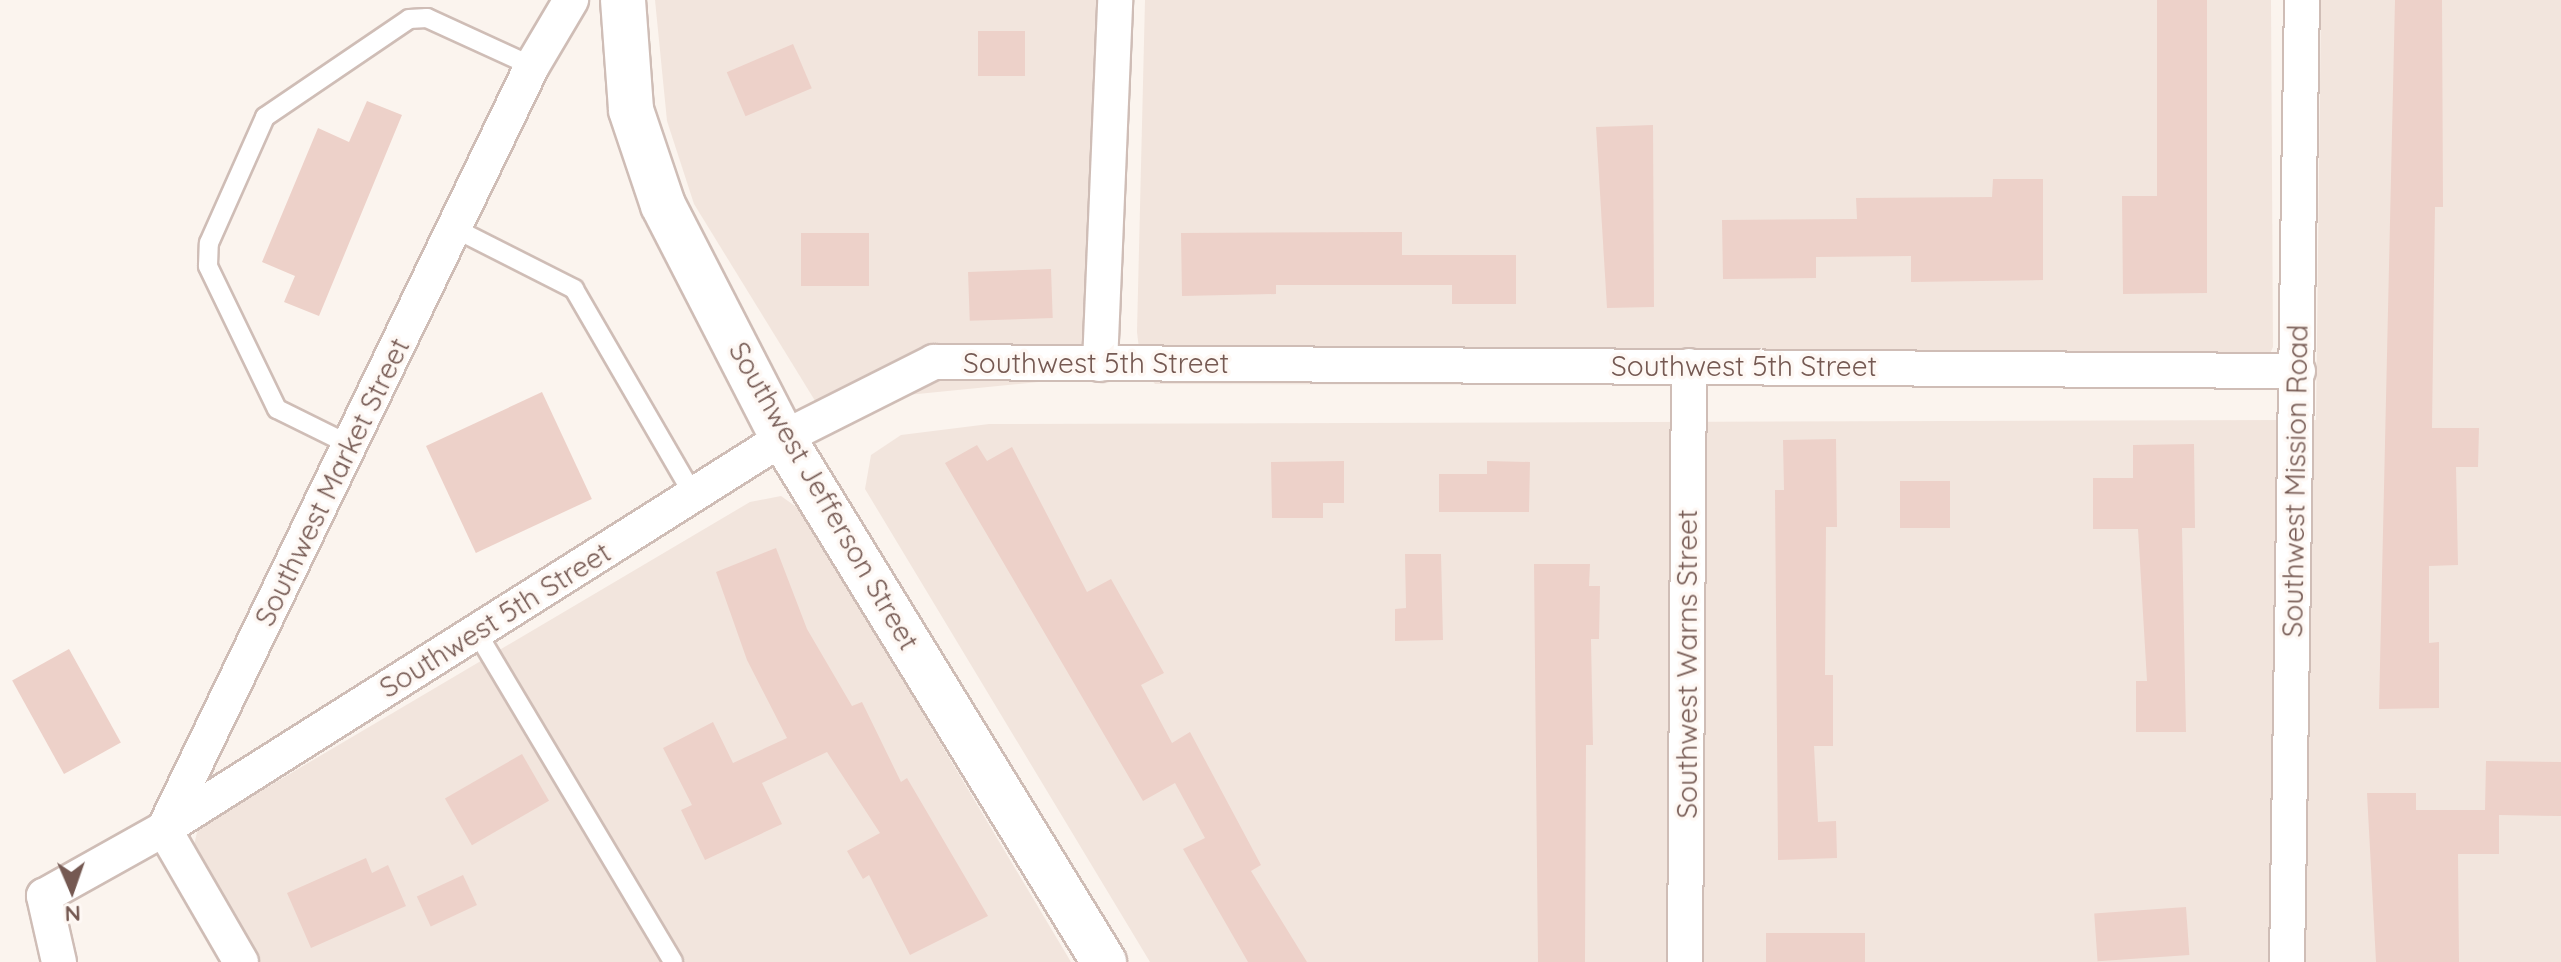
<!DOCTYPE html>
<style>
body{margin:0}
#map{position:relative;width:2561px;height:962px;overflow:hidden;background:#fbf4ee;font-family:Quicksand,sans-serif}
div>[style]{position:absolute}
.residential>*{inset:0;background:#f2e5dd}
.building>*{inset:0;background:#edd1c9;transform-origin:0 0}
.roads{filter:drop-shadow(2px 0 #cfbdb6) drop-shadow(-2px 0 #cfbdb6) drop-shadow(0 2px #cfbdb6) drop-shadow(0 -2px #cfbdb6)}
.lane>*{height:18px;margin:-9px;padding:0 9px;transform-origin:9px;border-radius:9px;background:#fff}
.street>*{height:34px;margin:-17px;padding:0 17px;transform-origin:17px;border-radius:17px;background:#fff}
.secondary>*{height:44px;margin:-22px;padding:0 22px;transform-origin:22px;border-radius:22px;background:#fff}
span{translate:-50% -50%;white-space:nowrap;text-align:center;line-height:1.15;-webkit-text-stroke:7px #fef8f4;paint-order:stroke}
.street-label{font-size:28px;color:#755952}
.north{position:absolute;left:32px;top:850px;width:80px;height:80px;-webkit-text-stroke:6px #fef8f4;paint-order:stroke;rotate:178deg;font-size:22px;font-weight:700;line-height:32px;text-align:center;color:#755952}
.north::after{content:'';display:block;margin:auto;width:28px;height:36px;background:#755952;clip-path:polygon(50% 0,100% 100%,50% 72%,0 100%)}
</style>
<div id="map">
<div class="residential">
<div style="clip-path:polygon(655px 0,1112px 0,1101px 344px,1068px 379px,817px 404px,694px 204px,667px 121px)"></div>
<div style="clip-path:polygon(1145px 0,2271px 0,2273px 347px,2261px 374px,2235px 386px,1155px 384px,1141px 366px,1137px 332px)"></div>
<div style="clip-path:polygon(2321px 0,2561px 0,2561px 962px,1150px 962px,865px 489px,871px 455px,901px 435px,989px 424px,2316px 420px)"></div>
<div style="clip-path:polygon(781px 496px,802px 511px,1071px 962px,244px 962px,192px 854px,198px 828px,750px 502px)"></div>
</div>
<div class="building">
<div style="clip-path:polygon(2157px 0,2207px 0,2207px 293px,2123px 294px,2122px 196px,2157px 196px)"></div>
<div style="clip-path:polygon(2395px 0,2442px 0,2443px 207px,2435px 207px,2432px 428px,2479px 428px,2478px 467px,2456px 467px,2458px 565px,2429px 566px,2429px 643px,2439px 642px,2439px 708px,2379px 709px)"></div>
<div style="left:978px;top:31px;width:47px;height:45px"></div>
<div style="left:793px;top:44px;width:48px;height:72px;rotate:67deg"></div>
<div style="clip-path:polygon(367px 101px,402px 115px,319px 316px,284px 302px,295px 276px,262px 262px,318px 128px,349px 142px)"></div>
<div style="clip-path:polygon(1653px 125px,1654px 307px,1607px 308px,1596px 127px)"></div>
<div style="clip-path:polygon(1993px 179px,2043px 179px,2043px 280px,1911px 282px,1911px 256px,1816px 257px,1816px 278px,1723px 279px,1722px 220px,1857px 219px,1856px 198px,1992px 197px)"></div>
<div style="clip-path:polygon(1402px 232px,1402px 255px,1516px 255px,1516px 304px,1452px 304px,1452px 285px,1276px 285px,1276px 294px,1182px 296px,1181px 233px)"></div>
<div style="left:801px;top:233px;width:68px;height:53px"></div>
<div style="left:1051px;top:269px;width:49px;height:83px;rotate:88deg"></div>
<div style="left:542px;top:392px;width:118px;height:128px;rotate:65deg"></div>
<div style="clip-path:polygon(1836px 439px,1837px 527px,1826px 527px,1825px 675px,1833px 675px,1833px 746px,1814px 746px,1818px 822px,1836px 821px,1837px 858px,1778px 860px,1775px 490px,1784px 490px,1783px 440px)"></div>
<div style="clip-path:polygon(2194px 444px,2195px 528px,2182px 528px,2186px 732px,2136px 732px,2136px 681px,2147px 681px,2138px 529px,2093px 529px,2093px 478px,2133px 478px,2133px 445px)"></div>
<div style="clip-path:polygon(977px 445px,987px 461px,1012px 447px,1087px 592px,1111px 579px,1164px 673px,1141px 685px,1172px 743px,1190px 732px,1261px 865px,1251px 871px,1307px 962px,1248px 962px,1183px 849px,1205px 838px,1175px 783px,1143px 801px,945px 463px)"></div>
<div style="clip-path:polygon(1344px 461px,1344px 503px,1323px 503px,1323px 518px,1272px 518px,1271px 462px)"></div>
<div style="clip-path:polygon(1487px 461px,1530px 462px,1529px 512px,1439px 512px,1439px 474px,1487px 474px)"></div>
<div style="left:1950px;top:481px;width:47px;height:50px;rotate:90deg"></div>
<div style="clip-path:polygon(776px 548px,807px 629px,852px 706px,862px 702px,901px 782px,907px 778px,988px 916px,910px 955px,869px 875px,863px 879px,847px 851px,880px 833px,827px 752px,762px 783px,782px 824px,705px 860px,681px 810px,692px 805px,663px 748px,713px 722px,733px 763px,787px 738px,747px 660px,716px 572px)"></div>
<div style="clip-path:polygon(1405px 554px,1441px 554px,1443px 640px,1395px 641px,1395px 609px,1406px 608px)"></div>
<div style="clip-path:polygon(1534px 564px,1590px 564px,1589px 586px,1600px 586px,1599px 639px,1591px 639px,1593px 745px,1586px 745px,1585px 962px,1538px 962px)"></div>
<div style="left:69px;top:649px;width:107px;height:65px;rotate:61deg"></div>
<div style="left:522px;top:754px;width:54px;height:89px;rotate:60deg"></div>
<div style="clip-path:polygon(2486px 761px,2561px 762px,2561px 816px,2499px 815px,2499px 854px,2458px 854px,2459px 962px,2376px 962px,2367px 793px,2416px 793px,2416px 810px,2485px 810px)"></div>
<div style="clip-path:polygon(366px 858px,372px 873px,388px 865px,406px 906px,311px 948px,287px 893px)"></div>
<div style="left:463px;top:875px;width:33px;height:51px;rotate:65deg"></div>
<div style="left:2186px;top:907px;width:48px;height:92px;rotate:86deg"></div>
<div style="left:1865px;top:933px;width:29px;height:99px;rotate:90deg"></div>
</div>
<div class="roads">
<div class="lane">
<div style="left:454px;top:228px;width:135px;rotate:26.9deg"></div>
<div style="left:574px;top:289px;width:237px;rotate:59.9deg"></div>
<div style="left:350px;top:445px;width:81px;rotate:-153.7deg"></div>
<div style="left:277px;top:409px;width:159px;rotate:-115.8deg"></div>
<div style="left:208px;top:266px;width:23px;rotate:-88deg"></div>
<div style="left:209px;top:243px;width:138px;rotate:-66deg"></div>
<div style="left:265px;top:117px;width:174px;rotate:-34.2deg"></div>
<div style="left:409px;top:19px;width:18px;rotate:-3deg"></div>
<div style="left:427px;top:18px;width:115px;rotate:24.6deg"></div>
<div style="left:476px;top:631px;width:385px;rotate:59.2deg"></div>
</div>
<div class="street">
<div style="left:1100px;top:364px;width:364px;rotate:-87.6deg"></div>
<div style="left:59px;top:962px;width:68px;rotate:-102.8deg"></div>
<div style="left:44px;top:896px;width:137px;rotate:-29.2deg"></div>
<div style="left:164px;top:829px;width:732px;rotate:-32.28deg"></div>
<div style="left:783px;top:438px;width:169px;rotate:-26.7deg"></div>
<div style="left:934px;top:362px;width:1364px;rotate:0.38deg"></div>
<div style="left:241px;top:962px;width:154px;rotate:-120.1deg"></div>
<div style="left:164px;top:829px;width:847px;rotate:-64.25deg"></div>
<div style="left:532px;top:66px;width:77px;rotate:-59.4deg"></div>
<div style="left:1685px;top:962px;width:596px;rotate:-89.62deg"></div>
<div style="left:2287px;top:962px;width:962px;rotate:-89.11deg"></div>
</div>
<div class="secondary">
<div style="left:623px;top:0;width:110px;rotate:85.8deg"></div>
<div style="left:631px;top:110px;width:100px;rotate:71.4deg"></div>
<div style="left:663px;top:205px;width:262px;rotate:62.8deg"></div>
<div style="left:783px;top:438px;width:615px;rotate:58.51deg"></div>
</div>
</div>
<div class="street-label">
<span style="left:1096px;top:363px">Southwest 5th Street</span>
<span style="left:1744px;top:366px">Southwest 5th Street</span>
<span style="left:2295px;top:481px;rotate:-89deg">Southwest Mission Road</span>
<span style="left:332px;top:482px;rotate:-64deg">Southwest Market Street</span>
<span style="left:824px;top:496px;rotate:60deg">Southwest Jefferson Street</span>
<span style="left:495px;top:620px;rotate:-32deg">Southwest 5th Street</span>
<span style="left:1687px;top:664px;rotate:-90deg">Southwest Warns Street</span>
</div>
<div class="north">N</div>
</div>
